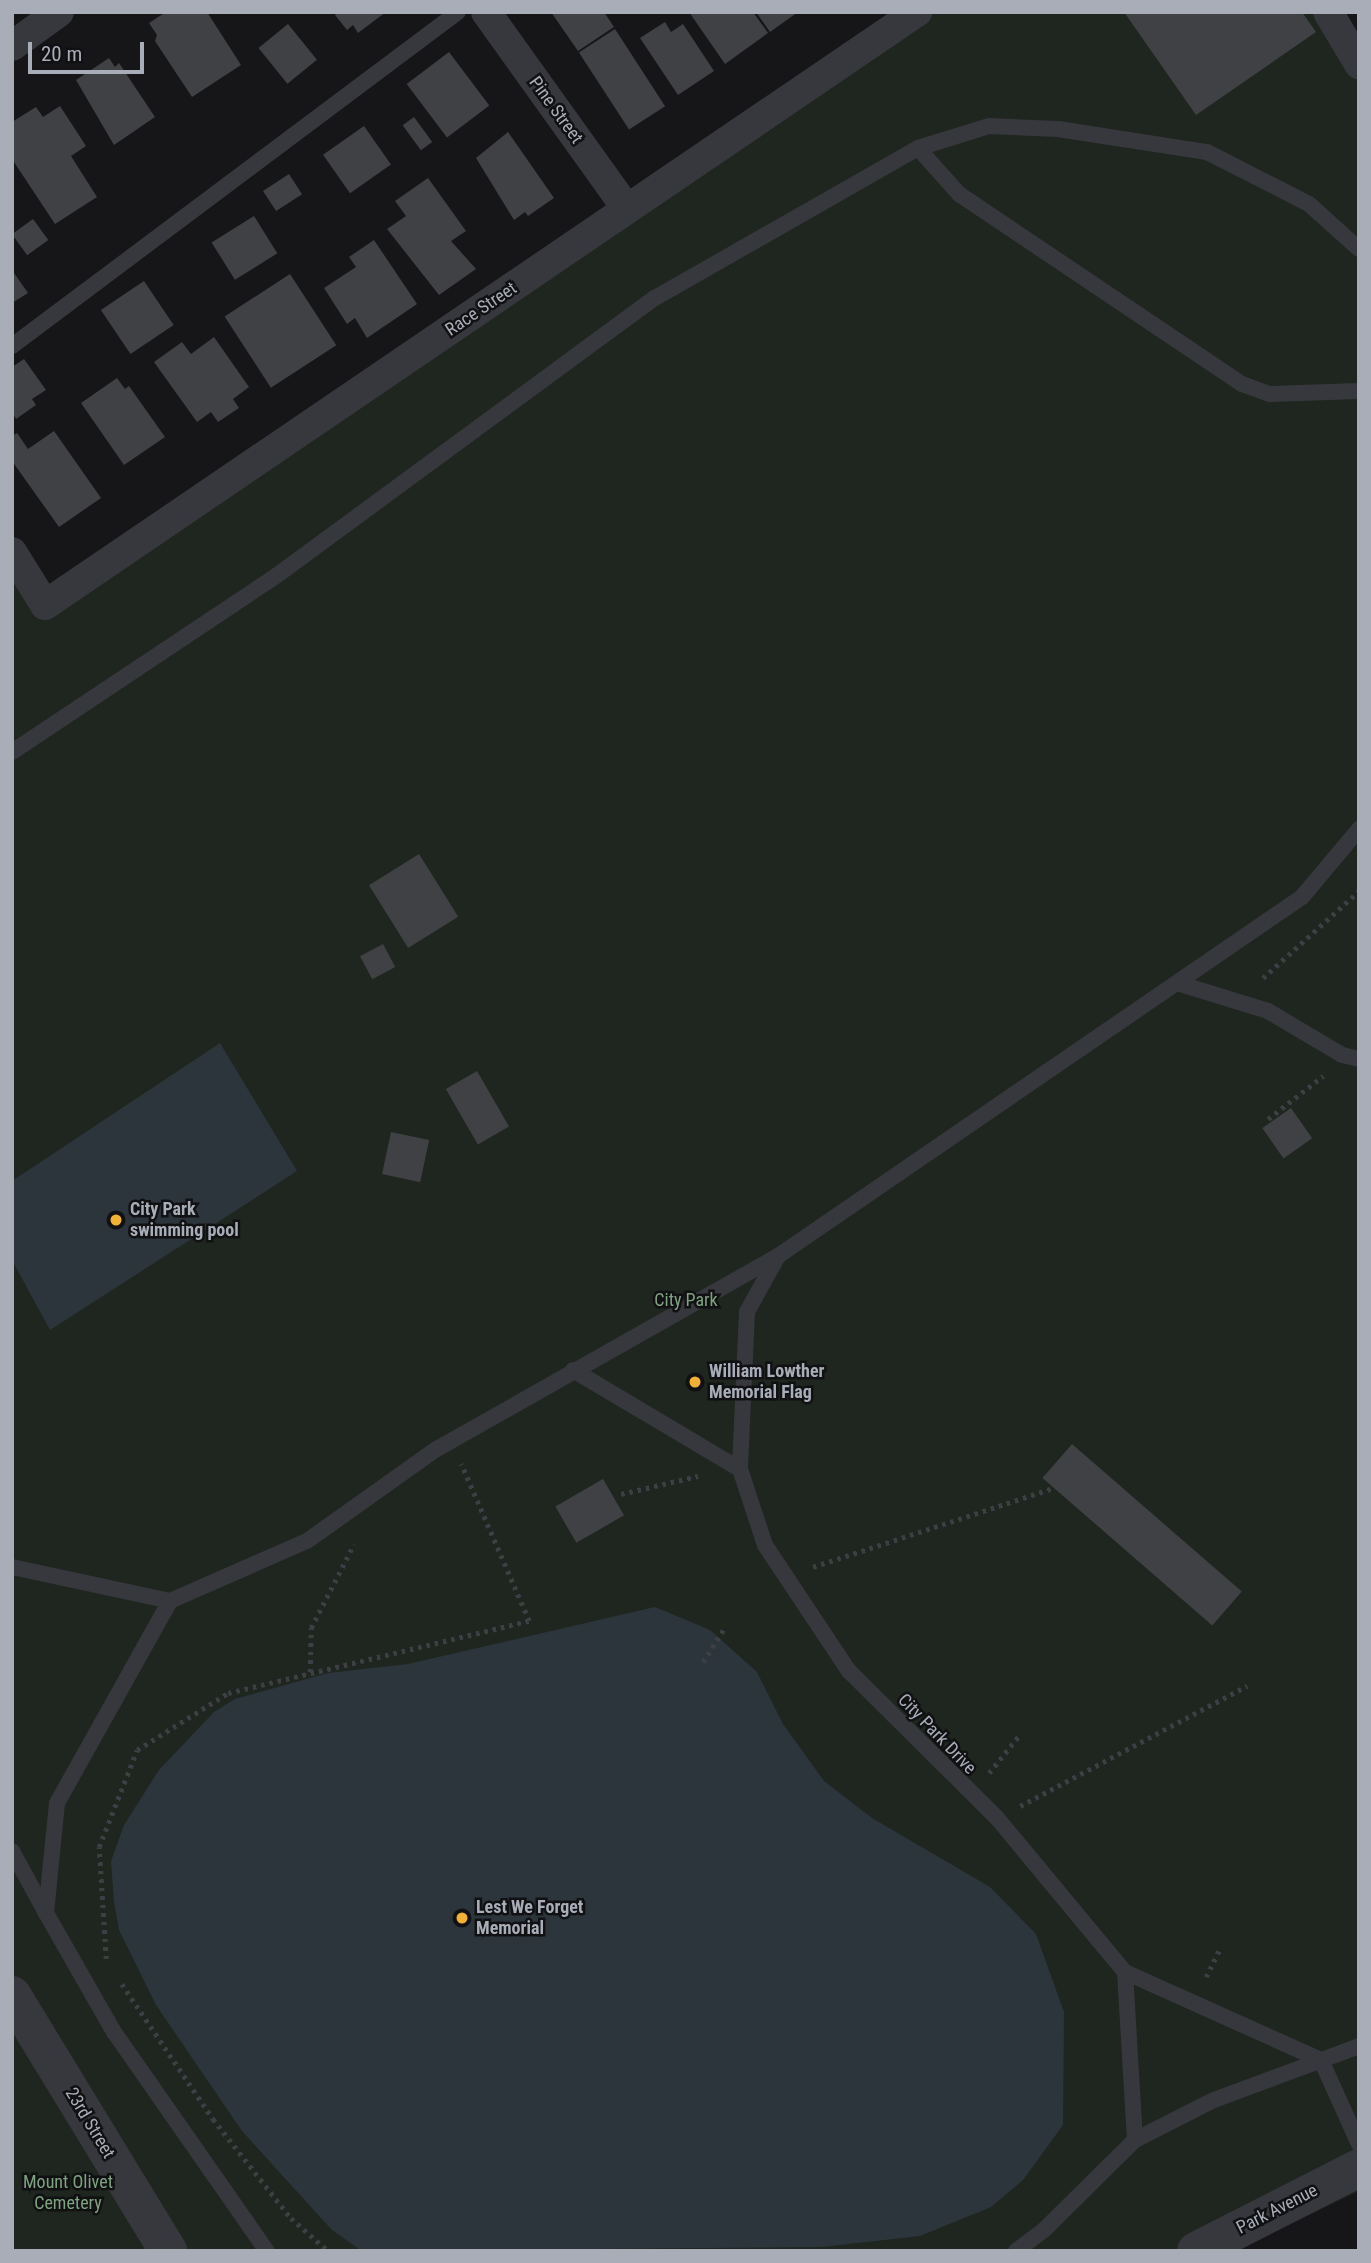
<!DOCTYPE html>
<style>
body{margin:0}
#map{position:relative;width:1371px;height:2263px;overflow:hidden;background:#161618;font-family:"Roboto Condensed",sans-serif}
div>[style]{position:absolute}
.green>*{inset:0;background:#1e261f}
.water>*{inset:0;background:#2c353c}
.building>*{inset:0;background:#404145;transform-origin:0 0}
.path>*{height:4.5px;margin-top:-2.25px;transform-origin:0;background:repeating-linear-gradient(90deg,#3d3f44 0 3.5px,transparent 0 8.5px)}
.service>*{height:16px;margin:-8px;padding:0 8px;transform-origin:8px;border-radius:8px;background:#37383d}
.minor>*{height:30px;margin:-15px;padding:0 15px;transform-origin:15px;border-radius:15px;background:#37383d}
.tertiary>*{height:38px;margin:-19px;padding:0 19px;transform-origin:19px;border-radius:19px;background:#37383d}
.dots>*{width:19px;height:19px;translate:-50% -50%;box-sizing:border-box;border:4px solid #111113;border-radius:50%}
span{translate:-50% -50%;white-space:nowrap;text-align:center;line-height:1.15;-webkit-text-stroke:5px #111113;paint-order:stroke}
.street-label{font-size:18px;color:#a8adb8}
.poi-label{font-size:18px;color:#a8adb8;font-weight:700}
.left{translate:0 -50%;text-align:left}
.park-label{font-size:18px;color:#7fa381}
.frame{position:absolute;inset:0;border:14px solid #a8adb8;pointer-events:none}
.scale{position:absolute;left:28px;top:42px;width:116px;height:32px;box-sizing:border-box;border:4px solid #a8adb8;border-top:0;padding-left:9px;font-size:21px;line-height:24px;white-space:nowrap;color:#a8adb8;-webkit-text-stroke:5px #111113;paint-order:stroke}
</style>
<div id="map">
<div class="green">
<div style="clip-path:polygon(916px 12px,1328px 12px,1359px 64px,1359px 2191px,1234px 2251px,12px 2251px,12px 557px,45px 605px)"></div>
</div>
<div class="water">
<div style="clip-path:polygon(220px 1043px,297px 1171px,50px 1330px,12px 1260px,12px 1181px)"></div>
<div style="clip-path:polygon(655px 1607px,710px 1630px,757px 1672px,783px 1724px,824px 1781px,872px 1818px,990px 1887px,1036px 1934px,1064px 2012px,1063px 2125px,1023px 2180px,991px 2207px,920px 2236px,822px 2247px,362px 2251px,332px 2230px,242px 2131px,156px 2005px,119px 1930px,114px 1902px,111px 1861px,124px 1825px,159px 1770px,214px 1712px,235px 1699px,328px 1673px,408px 1664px)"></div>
</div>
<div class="building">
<div style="clip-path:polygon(166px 12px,207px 12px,241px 65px,192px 97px,155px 41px,157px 35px,149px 23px)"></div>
<div style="clip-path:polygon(338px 12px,386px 12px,358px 33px,353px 25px,347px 30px,335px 15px)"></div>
<div style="clip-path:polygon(551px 12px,604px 12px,614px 27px,578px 51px)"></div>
<div style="clip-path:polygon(689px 12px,753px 12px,768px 33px,725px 64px)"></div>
<div style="clip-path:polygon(756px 12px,798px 12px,770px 32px)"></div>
<div style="clip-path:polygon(1124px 12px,1302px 12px,1316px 32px,1196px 115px)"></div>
<div style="clip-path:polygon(665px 22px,671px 32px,683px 24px,714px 71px,678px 95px,640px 38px)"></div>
<div style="left:288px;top:24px;width:46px;height:38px;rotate:51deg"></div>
<div style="left:615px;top:29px;width:92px;height:43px;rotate:57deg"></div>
<div style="left:449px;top:52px;width:67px;height:53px;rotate:53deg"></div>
<div style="clip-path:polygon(109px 58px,115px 67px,119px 63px,155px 117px,114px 145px,76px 80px)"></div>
<div style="clip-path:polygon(60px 106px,86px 146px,71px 156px,97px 197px,55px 224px,12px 159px,12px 122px,36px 107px,43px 117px)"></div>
<div style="left:414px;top:117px;width:31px;height:14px;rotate:54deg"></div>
<div style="left:364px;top:126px;width:47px;height:50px;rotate:55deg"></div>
<div style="clip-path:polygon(508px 132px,554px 198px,528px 216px,525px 212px,514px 220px,476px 158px)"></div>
<div style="left:289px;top:174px;width:24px;height:31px;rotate:57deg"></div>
<div style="clip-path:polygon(428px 178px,466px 231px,451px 241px,476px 269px,439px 295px,387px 229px,406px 216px,395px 201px)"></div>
<div style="left:254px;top:216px;width:44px;height:50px;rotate:58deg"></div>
<div style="left:33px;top:219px;width:26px;height:26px;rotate:54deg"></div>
<div style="clip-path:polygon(374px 240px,417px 304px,367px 338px,355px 318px,347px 324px,324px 288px,356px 267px,349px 257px)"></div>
<div style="clip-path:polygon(12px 270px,28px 293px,12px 303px)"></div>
<div style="left:290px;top:274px;width:85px;height:78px;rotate:57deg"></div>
<div style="left:144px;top:281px;width:53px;height:52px;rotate:56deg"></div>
<div style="clip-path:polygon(214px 337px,249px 387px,233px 399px,239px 408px,218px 422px,211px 412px,197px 422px,154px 362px,182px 342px,191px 354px)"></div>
<div style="clip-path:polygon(24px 359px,46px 390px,32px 399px,36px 405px,16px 419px,12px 412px,12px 367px)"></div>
<div style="clip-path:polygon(117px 378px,125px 389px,129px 386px,165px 437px,124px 465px,81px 403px)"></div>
<div style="clip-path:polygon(54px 431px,101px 498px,59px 527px,12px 461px,12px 436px,17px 433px,28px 449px)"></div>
<div style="left:419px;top:854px;width:74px;height:59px;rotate:58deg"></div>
<div style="left:383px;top:944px;width:26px;height:26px;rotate:62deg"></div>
<div style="left:477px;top:1071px;width:64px;height:36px;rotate:60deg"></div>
<div style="left:1291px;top:1108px;width:37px;height:35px;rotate:55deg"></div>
<div style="left:391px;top:1132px;width:39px;height:43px;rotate:12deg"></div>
<div style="left:1072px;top:1444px;width:225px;height:45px;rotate:41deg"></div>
<div style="left:603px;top:1479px;width:42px;height:55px;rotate:60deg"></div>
</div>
<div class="path">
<div style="left:1263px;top:978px;width:130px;rotate:-42.2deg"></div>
<div style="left:1268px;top:1119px;width:70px;rotate:-38deg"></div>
<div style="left:621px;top:1494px;width:79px;rotate:-13.2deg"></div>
<div style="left:813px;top:1567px;width:253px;rotate:-18.2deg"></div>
<div style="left:703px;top:1662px;width:41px;rotate:-57.8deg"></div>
<div style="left:310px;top:1672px;width:44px;rotate:-88.7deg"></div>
<div style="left:311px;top:1628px;width:94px;rotate:-62.9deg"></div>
<div style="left:989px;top:1773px;width:51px;rotate:-51.3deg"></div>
<div style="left:1020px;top:1806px;width:257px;rotate:-27.9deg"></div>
<div style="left:106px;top:1959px;width:112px;rotate:-93.6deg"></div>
<div style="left:99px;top:1847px;width:104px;rotate:-68.6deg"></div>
<div style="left:137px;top:1750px;width:107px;rotate:-32.1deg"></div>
<div style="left:228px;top:1693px;width:309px;rotate:-13.5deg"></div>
<div style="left:529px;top:1621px;width:171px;rotate:-113.4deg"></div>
<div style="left:1206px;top:1977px;width:34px;rotate:-64deg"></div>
<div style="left:122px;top:1984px;width:163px;rotate:56deg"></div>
<div style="left:213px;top:2119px;width:126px;rotate:51.8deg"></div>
<div style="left:291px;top:2218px;width:50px;rotate:41.7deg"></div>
</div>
<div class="service">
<div style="left:918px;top:148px;width:62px;rotate:48.3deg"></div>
<div style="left:959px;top:194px;width:341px;rotate:33.9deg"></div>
<div style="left:1242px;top:384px;width:30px;rotate:20deg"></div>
<div style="left:1270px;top:394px;width:89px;rotate:-1.9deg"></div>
<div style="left:12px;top:346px;width:557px;rotate:-36.83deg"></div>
<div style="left:12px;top:752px;width:317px;rotate:-33.7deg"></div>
<div style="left:276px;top:576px;width:470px;rotate:-36.3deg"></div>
<div style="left:655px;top:298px;width:303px;rotate:-29.7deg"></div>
<div style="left:918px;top:148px;width:74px;rotate:-17.2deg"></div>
<div style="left:989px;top:126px;width:69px;rotate:2.5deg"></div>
<div style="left:1058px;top:129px;width:151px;rotate:8.8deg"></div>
<div style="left:1207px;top:152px;width:114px;rotate:27deg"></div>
<div style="left:1309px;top:204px;width:67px;rotate:42deg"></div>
<div style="left:1177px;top:983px;width:95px;rotate:17.1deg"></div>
<div style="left:1268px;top:1011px;width:86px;rotate:30.7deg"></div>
<div style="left:1342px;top:1055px;width:17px;rotate:13deg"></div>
<div style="left:778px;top:1256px;width:64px;rotate:119deg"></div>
<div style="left:747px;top:1312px;width:157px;rotate:92.6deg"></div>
<div style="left:740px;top:1469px;width:80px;rotate:71.8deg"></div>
<div style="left:765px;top:1545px;width:150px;rotate:56.4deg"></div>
<div style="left:848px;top:1670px;width:210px;rotate:44.8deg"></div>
<div style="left:997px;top:1818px;width:200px;rotate:50.3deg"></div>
<div style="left:1125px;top:1972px;width:215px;rotate:24.2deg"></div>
<div style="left:573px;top:1370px;width:194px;rotate:30.7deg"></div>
<div style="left:12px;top:1567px;width:162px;rotate:12.1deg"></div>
<div style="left:170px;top:1601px;width:150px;rotate:-23.7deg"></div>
<div style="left:307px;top:1541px;width:157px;rotate:-35.4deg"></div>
<div style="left:435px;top:1450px;width:394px;rotate:-29.5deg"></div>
<div style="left:778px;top:1256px;width:635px;rotate:-34.42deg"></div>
<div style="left:1302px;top:897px;width:89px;rotate:-50deg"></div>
<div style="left:170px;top:1601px;width:231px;rotate:119.2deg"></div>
<div style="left:57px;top:1803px;width:111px;rotate:95.7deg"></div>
<div style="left:46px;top:1913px;width:137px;rotate:60.3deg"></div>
<div style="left:114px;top:2032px;width:267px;rotate:55.1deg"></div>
<div style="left:12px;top:1851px;width:71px;rotate:61.3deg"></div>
<div style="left:1125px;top:1972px;width:168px;rotate:86.6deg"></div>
<div style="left:1321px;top:2060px;width:92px;rotate:65.7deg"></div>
<div style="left:1016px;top:2251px;width:36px;rotate:-37deg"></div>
<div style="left:1045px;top:2229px;width:127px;rotate:-44.7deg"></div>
<div style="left:1135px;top:2140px;width:89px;rotate:-26.9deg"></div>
<div style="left:1214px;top:2100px;width:155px;rotate:-20.4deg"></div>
</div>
<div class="minor">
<div style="left:486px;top:12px;width:242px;rotate:54.4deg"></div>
<div style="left:1328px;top:12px;width:61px;rotate:59.2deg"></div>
<div style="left:12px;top:46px;width:58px;rotate:-35.9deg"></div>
<div style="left:12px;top:552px;width:62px;rotate:58.1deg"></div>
<div style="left:45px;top:605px;width:1055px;rotate:-34.22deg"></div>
</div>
<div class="tertiary">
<div style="left:12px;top:1995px;width:300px;rotate:58.6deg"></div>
<div style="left:1196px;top:2251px;width:183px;rotate:-27deg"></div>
</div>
<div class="dots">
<div style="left:116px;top:1220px;background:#f2b134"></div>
<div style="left:695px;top:1382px;background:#f2b134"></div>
<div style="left:462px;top:1918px;background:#f2b134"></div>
</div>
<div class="street-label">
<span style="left:556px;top:110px;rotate:54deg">Pine Street</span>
<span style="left:481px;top:309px;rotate:-34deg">Race Street</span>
<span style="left:937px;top:1734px;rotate:46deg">City Park Drive</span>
<span style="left:90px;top:2123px;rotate:59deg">23rd Street</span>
<span style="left:1277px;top:2209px;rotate:-27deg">Park Avenue</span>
</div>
<div class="poi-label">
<span class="left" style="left:130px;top:1220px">City Park<br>swimming pool</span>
<span class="left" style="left:709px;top:1382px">William Lowther<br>Memorial Flag</span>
<span class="left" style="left:476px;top:1918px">Lest We Forget<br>Memorial</span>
</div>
<div class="park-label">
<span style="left:686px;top:1300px">City Park</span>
<span style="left:68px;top:2193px">Mount Olivet<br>Cemetery</span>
</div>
<div class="frame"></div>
<div class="scale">20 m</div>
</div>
